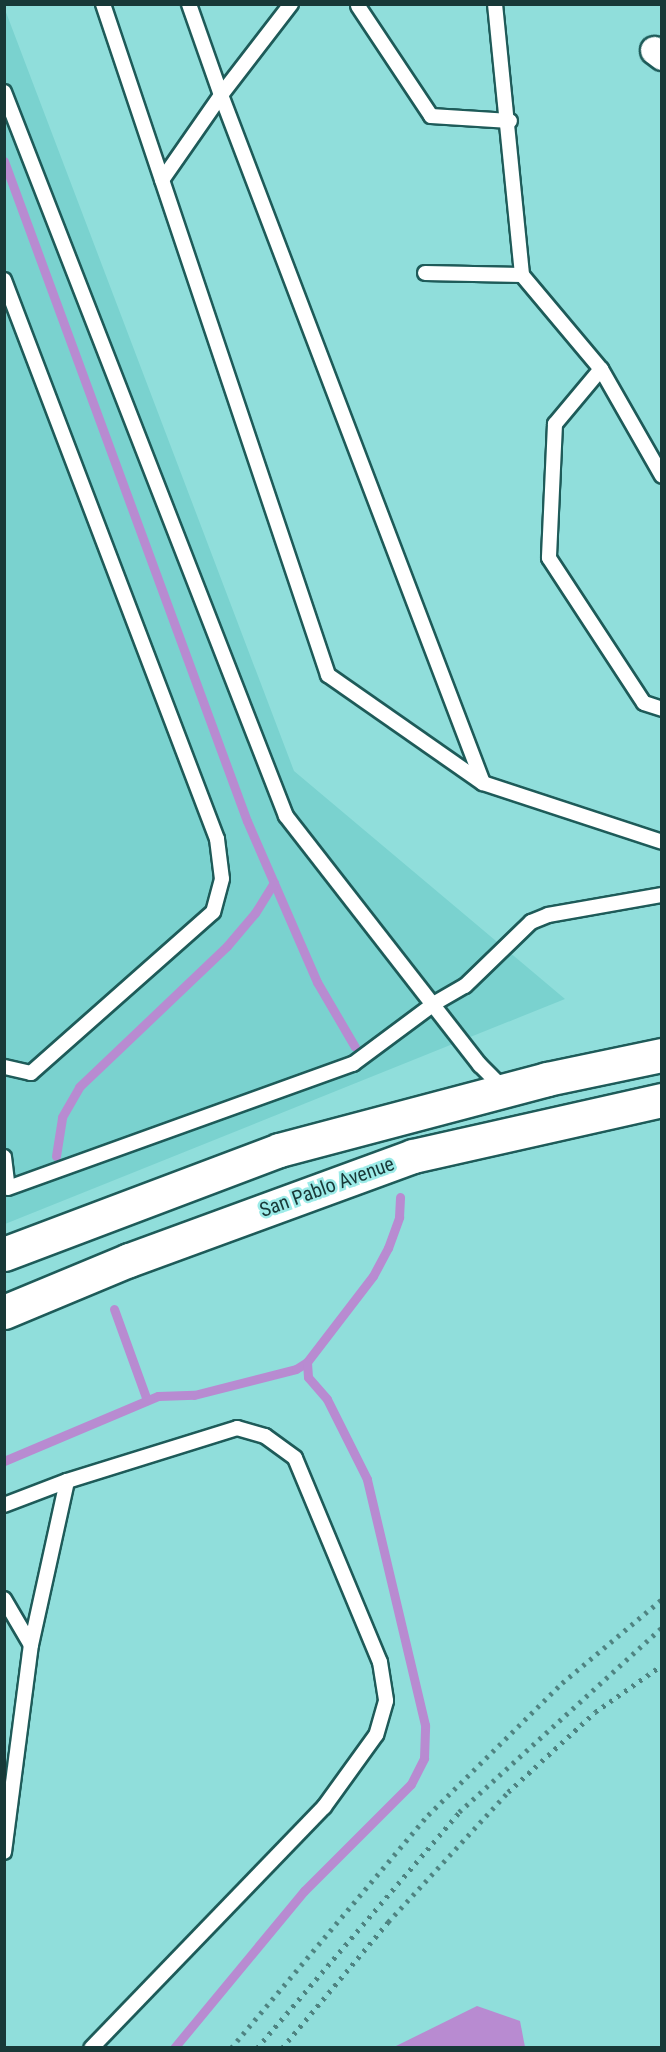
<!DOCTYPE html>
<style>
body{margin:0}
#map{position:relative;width:666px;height:2052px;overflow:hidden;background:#90dedb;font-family:"Roboto Condensed",sans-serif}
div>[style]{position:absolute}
.built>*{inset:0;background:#7ad2cf}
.water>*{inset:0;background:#b88bd1}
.stream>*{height:9px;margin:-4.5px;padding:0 4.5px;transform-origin:4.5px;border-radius:4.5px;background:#b88bd1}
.roads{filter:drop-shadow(2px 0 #1e5b59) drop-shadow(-2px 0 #1e5b59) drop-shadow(0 2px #1e5b59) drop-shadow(0 -2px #1e5b59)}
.service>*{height:14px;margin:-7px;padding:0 7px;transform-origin:7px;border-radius:7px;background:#fff}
.minor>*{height:27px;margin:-13.5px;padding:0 13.5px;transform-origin:13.5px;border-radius:13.5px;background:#fff}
.secondary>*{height:33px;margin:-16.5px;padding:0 16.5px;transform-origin:16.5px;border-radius:16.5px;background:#fff}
.rail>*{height:4.5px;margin-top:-2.25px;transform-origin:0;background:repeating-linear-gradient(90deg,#4e8381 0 3px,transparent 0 9px)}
span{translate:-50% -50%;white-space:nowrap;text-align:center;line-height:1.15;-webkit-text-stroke:5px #9debe8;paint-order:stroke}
.street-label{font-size:20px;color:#183938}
.frame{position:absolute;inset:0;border:6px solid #183938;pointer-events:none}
</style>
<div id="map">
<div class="built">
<div style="clip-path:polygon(4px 7px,294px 771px,565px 999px,5px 1224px)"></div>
</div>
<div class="water">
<div style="clip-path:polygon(477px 2006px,520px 2021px,525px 2047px,394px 2047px)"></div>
</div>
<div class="stream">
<div style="left:4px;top:161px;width:703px;rotate:69.79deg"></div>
<div style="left:247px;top:821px;width:176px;rotate:66.5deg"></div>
<div style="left:317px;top:982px;width:75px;rotate:59.7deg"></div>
<div style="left:56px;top:1156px;width:39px;rotate:-81deg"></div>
<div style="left:62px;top:1117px;width:34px;rotate:-60deg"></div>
<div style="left:79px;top:1087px;width:204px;rotate:-43.6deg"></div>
<div style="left:227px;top:946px;width:43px;rotate:-49.7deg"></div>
<div style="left:255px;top:913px;width:36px;rotate:-58deg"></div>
<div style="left:114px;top:1309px;width:97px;rotate:70.1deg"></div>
<div style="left:4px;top:1461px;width:167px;rotate:-22.9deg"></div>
<div style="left:158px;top:1396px;width:36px;rotate:-2deg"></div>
<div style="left:194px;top:1395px;width:105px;rotate:-14.3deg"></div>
<div style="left:296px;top:1369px;width:13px;rotate:-32deg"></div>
<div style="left:307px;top:1362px;width:108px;rotate:-52.5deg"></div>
<div style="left:373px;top:1276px;width:32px;rotate:-62deg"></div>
<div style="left:388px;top:1248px;width:33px;rotate:-70deg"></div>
<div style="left:399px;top:1217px;width:20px;rotate:-87deg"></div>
<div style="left:174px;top:2048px;width:204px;rotate:-50.4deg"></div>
<div style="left:304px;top:1891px;width:151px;rotate:-45deg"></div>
<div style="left:411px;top:1784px;width:29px;rotate:-63deg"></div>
<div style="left:424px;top:1758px;width:33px;rotate:-88deg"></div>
<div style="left:425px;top:1725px;width:253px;rotate:-103.3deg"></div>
<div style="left:367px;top:1479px;width:89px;rotate:-116.6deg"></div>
<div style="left:327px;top:1399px;width:29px;rotate:-131deg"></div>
<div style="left:308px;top:1377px;width:15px;rotate:-94deg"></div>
</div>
<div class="roads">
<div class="service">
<div style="left:103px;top:4px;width:708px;rotate:71.46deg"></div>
<div style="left:328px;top:675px;width:189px;rotate:34.9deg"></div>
<div style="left:483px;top:783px;width:188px;rotate:18.2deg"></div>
<div style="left:291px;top:4px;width:115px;rotate:127.6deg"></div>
<div style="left:221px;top:95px;width:736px;rotate:69.15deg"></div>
<div style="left:495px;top:4px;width:272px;rotate:84.3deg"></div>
<div style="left:358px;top:6px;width:132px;rotate:56.4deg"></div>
<div style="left:431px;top:116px;width:79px;rotate:3.6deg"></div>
<div style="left:4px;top:92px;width:777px;rotate:68.72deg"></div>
<div style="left:286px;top:816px;width:316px;rotate:52.1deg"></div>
<div style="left:480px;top:1065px;width:34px;rotate:45deg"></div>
<div style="left:162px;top:180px;width:103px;rotate:-55.2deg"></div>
<div style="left:221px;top:95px;width:96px;rotate:-109.4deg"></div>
<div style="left:425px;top:273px;width:97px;rotate:1.2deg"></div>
<div style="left:522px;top:275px;width:123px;rotate:50deg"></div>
<div style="left:601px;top:369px;width:123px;rotate:60.3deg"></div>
<div style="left:4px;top:280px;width:598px;rotate:69.14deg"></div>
<div style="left:217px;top:839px;width:40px;rotate:82.9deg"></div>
<div style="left:222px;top:879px;width:34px;rotate:105deg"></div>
<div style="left:213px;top:912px;width:243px;rotate:138.5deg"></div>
<div style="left:31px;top:1073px;width:28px;rotate:-167deg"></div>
<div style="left:601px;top:369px;width:72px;rotate:129.9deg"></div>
<div style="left:555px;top:424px;width:134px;rotate:92.6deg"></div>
<div style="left:549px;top:558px;width:173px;rotate:56.8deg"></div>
<div style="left:644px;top:703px;width:19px;rotate:18deg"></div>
<div style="left:4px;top:1157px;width:31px;rotate:83deg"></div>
<div style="left:8px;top:1188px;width:367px;rotate:-19.8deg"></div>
<div style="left:353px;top:1064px;width:102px;rotate:-36.6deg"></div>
<div style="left:435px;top:1003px;width:34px;rotate:-30deg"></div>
<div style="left:465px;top:986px;width:92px;rotate:-44.1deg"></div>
<div style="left:531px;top:922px;width:18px;rotate:-22deg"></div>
<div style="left:548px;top:915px;width:116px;rotate:-10deg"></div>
<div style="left:4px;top:1505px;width:67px;rotate:-20.9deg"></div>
<div style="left:4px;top:1599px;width:53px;rotate:59.6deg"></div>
<div style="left:4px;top:1852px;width:209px;rotate:-82.6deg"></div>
<div style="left:31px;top:1645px;width:168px;rotate:-77.6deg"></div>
<div style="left:67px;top:1481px;width:178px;rotate:-17.3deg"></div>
<div style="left:237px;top:1428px;width:29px;rotate:16deg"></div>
<div style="left:265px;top:1436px;width:37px;rotate:36deg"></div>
<div style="left:295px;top:1458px;width:221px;rotate:67.4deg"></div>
<div style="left:380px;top:1662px;width:39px;rotate:81deg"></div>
<div style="left:386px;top:1701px;width:35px;rotate:106deg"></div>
<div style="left:376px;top:1735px;width:89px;rotate:125.8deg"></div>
<div style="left:324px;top:1807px;width:335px;rotate:134deg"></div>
</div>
<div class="minor">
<div style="left:654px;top:50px;width:10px;rotate:37deg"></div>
</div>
<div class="secondary">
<div style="left:4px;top:1254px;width:294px;rotate:-20.7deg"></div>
<div style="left:279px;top:1150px;width:277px;rotate:-14.8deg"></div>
<div style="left:547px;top:1079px;width:117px;rotate:-11.8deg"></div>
<div style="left:4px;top:1312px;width:135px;rotate:-22.6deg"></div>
<div style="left:129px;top:1260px;width:302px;rotate:-20.1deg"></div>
<div style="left:413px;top:1156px;width:255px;rotate:-12.7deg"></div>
</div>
</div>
<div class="rail">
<div style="left:231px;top:2048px;width:305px;rotate:-49.8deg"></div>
<div style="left:428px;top:1815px;width:188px;rotate:-44.6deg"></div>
<div style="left:562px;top:1683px;width:131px;rotate:-40deg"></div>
<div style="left:257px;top:2048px;width:311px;rotate:-49.4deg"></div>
<div style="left:459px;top:1812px;width:275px;rotate:-42.3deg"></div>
<div style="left:282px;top:2048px;width:165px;rotate:-49.9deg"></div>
<div style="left:388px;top:1922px;width:177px;rotate:-47.3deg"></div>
<div style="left:508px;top:1792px;width:118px;rotate:-42.6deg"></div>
<div style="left:595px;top:1712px;width:82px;rotate:-35deg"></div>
</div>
<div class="street-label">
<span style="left:327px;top:1187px;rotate:-20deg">San Pablo Avenue</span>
</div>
<div class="frame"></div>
</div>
